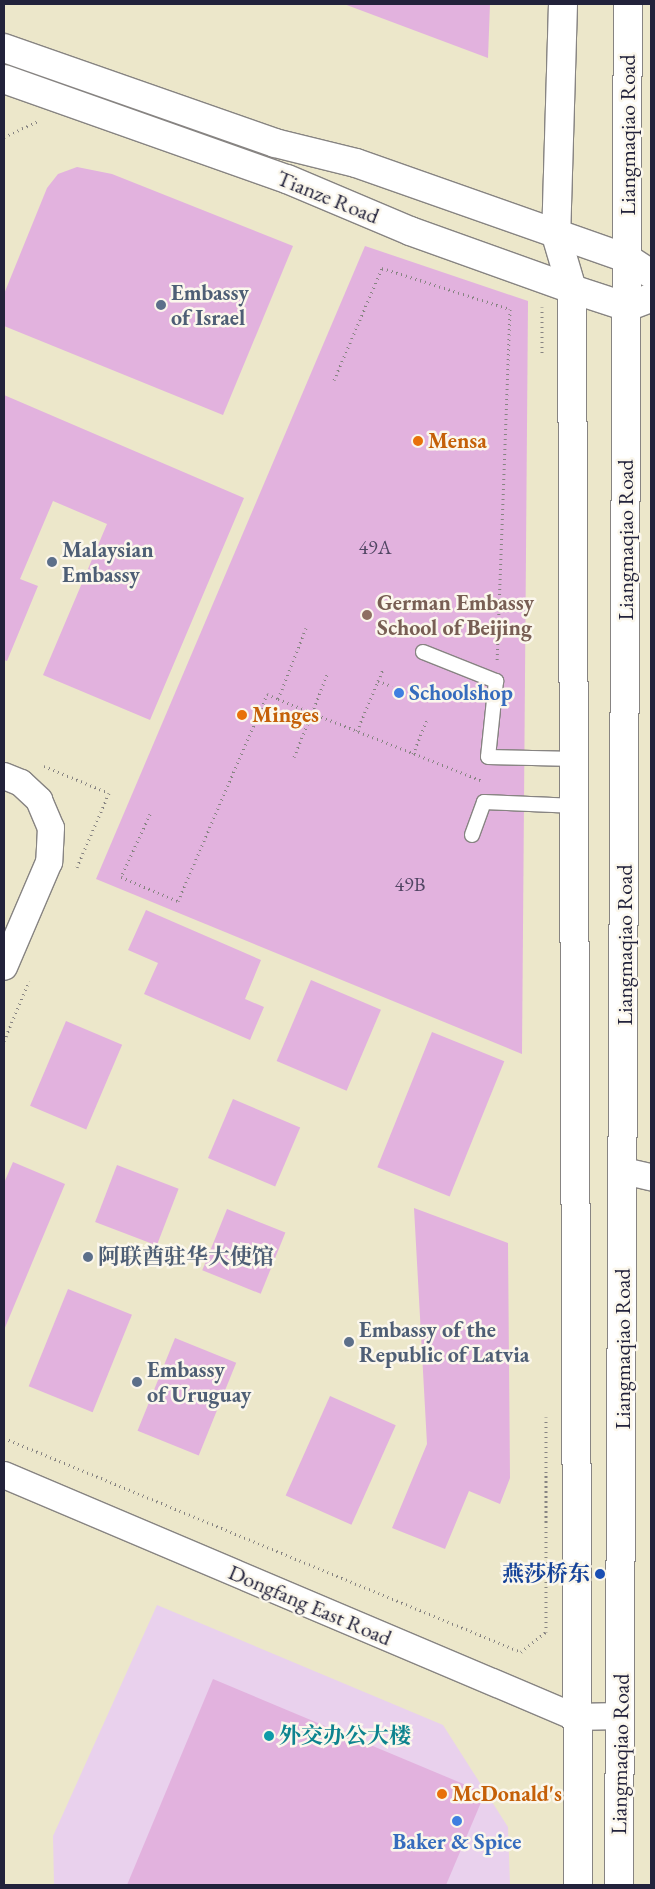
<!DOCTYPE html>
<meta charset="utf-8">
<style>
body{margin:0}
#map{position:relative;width:655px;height:1889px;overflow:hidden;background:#ece7ca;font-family:"EB Garamond","Noto Serif SC",serif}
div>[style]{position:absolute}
.built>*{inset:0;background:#e9d1ed}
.building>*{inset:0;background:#e2b2de;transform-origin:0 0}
.path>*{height:3px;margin-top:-1.5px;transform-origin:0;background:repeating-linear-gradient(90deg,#878482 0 1px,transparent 0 5px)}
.roads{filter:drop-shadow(1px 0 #878482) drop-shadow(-1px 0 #878482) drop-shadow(0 1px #878482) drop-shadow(0 -1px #878482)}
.service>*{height:14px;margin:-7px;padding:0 7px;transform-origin:7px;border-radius:7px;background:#fff}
.minor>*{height:26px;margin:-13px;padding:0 13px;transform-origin:13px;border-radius:13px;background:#fff}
.tertiary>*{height:28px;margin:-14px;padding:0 14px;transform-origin:14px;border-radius:14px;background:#fff}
.secondary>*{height:28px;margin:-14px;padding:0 14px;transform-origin:14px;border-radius:14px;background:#fff}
.dots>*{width:14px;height:14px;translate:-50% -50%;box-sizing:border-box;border:2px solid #fbf7ec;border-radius:50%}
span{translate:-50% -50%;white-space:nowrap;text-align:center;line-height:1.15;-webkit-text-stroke:5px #fbf7ec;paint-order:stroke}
.number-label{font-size:20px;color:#524664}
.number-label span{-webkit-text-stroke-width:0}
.street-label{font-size:22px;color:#22223b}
.service-label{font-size:22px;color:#4e5e75;font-weight:700}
.left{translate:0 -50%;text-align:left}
.food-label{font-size:22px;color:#c56008;font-weight:700}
.education-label{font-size:22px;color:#785e54;font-weight:700}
.shop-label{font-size:22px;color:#366cbe;font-weight:700}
.transit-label{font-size:22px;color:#164399;font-weight:700}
.right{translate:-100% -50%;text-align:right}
.culture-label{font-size:22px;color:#0d838f;font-weight:700}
.frame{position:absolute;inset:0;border:5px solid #22223b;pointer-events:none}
</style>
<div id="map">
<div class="built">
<div style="clip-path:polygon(157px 1605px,443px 1725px,508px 1827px,510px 1885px,54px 1885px,53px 1836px)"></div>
</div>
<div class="building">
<div style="clip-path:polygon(344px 4px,490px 4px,488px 58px)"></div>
<div style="clip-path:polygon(77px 167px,112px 174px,293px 246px,223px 415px,4px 326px,4px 294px,47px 188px,58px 174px)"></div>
<div style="clip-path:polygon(365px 246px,528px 301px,522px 1054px,96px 879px)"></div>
<div style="clip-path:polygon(4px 395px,244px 498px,150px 720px,43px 675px,107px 524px,53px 501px,20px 579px,38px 586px,7px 661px,4px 660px)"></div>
<div style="clip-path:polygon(146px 910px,261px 960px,245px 999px,264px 1007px,250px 1040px,144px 994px,158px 963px,128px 950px)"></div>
<div style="left:311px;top:980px;width:76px;height:88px;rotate:23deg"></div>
<div style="left:66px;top:1021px;width:61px;height:92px;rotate:23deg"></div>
<div style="left:432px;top:1032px;width:78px;height:146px;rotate:22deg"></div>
<div style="left:233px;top:1099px;width:73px;height:64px;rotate:23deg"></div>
<div style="clip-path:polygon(13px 1162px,65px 1184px,4px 1330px,4px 1183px)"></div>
<div style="left:117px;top:1165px;width:66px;height:61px;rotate:21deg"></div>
<div style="clip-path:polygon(414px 1208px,508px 1243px,510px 1478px,500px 1504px,469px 1491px,445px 1549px,392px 1528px,427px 1444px)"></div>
<div style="left:227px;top:1209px;width:63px;height:66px;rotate:22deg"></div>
<div style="left:68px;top:1289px;width:69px;height:105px;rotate:22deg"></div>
<div style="left:175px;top:1338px;width:66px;height:100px;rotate:22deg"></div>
<div style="left:330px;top:1396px;width:72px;height:109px;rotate:24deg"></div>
<div style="clip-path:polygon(213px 1679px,485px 1793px,446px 1885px,127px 1885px)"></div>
</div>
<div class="path">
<div style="left:4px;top:137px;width:38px;rotate:-25deg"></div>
<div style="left:542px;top:307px;width:49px;rotate:90deg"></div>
<div style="left:334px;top:380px;width:122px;rotate:-66.8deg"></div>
<div style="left:382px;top:268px;width:134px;rotate:17.8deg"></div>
<div style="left:510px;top:309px;width:351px;rotate:92.1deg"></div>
<div style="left:306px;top:628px;width:76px;rotate:111.5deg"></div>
<div style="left:278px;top:699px;width:37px;rotate:22deg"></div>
<div style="left:312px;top:713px;width:44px;rotate:-68.7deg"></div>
<div style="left:378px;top:681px;width:13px;rotate:-67deg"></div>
<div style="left:357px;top:731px;width:54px;rotate:-67.2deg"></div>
<div style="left:378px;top:681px;width:15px;rotate:20deg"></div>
<div style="left:413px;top:754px;width:37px;rotate:-68deg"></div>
<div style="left:294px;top:757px;width:48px;rotate:-67.8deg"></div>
<div style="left:312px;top:713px;width:184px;rotate:21.7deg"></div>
<div style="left:44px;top:766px;width:70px;rotate:22.6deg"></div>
<div style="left:109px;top:793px;width:81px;rotate:113.4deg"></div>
<div style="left:150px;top:814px;width:69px;rotate:114.7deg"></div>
<div style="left:121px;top:877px;width:62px;rotate:22.8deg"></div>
<div style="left:178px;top:901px;width:225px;rotate:-66.7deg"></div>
<div style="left:267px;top:694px;width:12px;rotate:24deg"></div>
<div style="left:4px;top:1041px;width:65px;rotate:-67.4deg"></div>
<div style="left:4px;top:1438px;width:560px;rotate:22.49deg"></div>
<div style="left:521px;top:1652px;width:32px;rotate:-39deg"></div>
<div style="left:546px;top:1632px;width:215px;rotate:-90deg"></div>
</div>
<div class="roads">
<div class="service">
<div style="left:423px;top:652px;width:79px;rotate:21.7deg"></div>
<div style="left:496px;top:681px;width:76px;rotate:96deg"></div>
<div style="left:488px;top:757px;width:88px;rotate:1.3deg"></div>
<div style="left:472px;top:835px;width:35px;rotate:-70deg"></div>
<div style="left:484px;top:802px;width:92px;rotate:2.5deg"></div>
</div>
<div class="minor">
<div style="left:4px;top:776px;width:18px;rotate:22deg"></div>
<div style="left:21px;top:783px;width:25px;rotate:43deg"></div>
<div style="left:39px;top:800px;width:30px;rotate:67deg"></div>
<div style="left:51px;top:828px;width:34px;rotate:93deg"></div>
<div style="left:49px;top:862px;width:114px;rotate:113.2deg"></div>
<div style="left:624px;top:1171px;width:28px;rotate:13deg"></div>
<div style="left:4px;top:1475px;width:620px;rotate:22.97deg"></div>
<div style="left:575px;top:1717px;width:46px;rotate:-1.2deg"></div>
</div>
<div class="tertiary">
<div style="left:563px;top:4px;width:231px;rotate:91.7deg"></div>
<div style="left:556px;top:235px;width:56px;rotate:73.5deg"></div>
<div style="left:572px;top:289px;width:1596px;rotate:89.78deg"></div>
<div style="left:4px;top:48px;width:287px;rotate:19.3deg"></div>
<div style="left:275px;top:143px;width:83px;rotate:13.9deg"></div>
<div style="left:356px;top:163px;width:288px;rotate:19.4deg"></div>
<div style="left:628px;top:259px;width:27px;rotate:33deg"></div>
<div style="left:4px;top:79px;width:300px;rotate:19.5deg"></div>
<div style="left:287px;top:179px;width:134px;rotate:22.9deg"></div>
<div style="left:410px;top:231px;width:172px;rotate:19.7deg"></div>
<div style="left:572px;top:289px;width:58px;rotate:18.1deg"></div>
<div style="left:627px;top:307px;width:26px;rotate:-21deg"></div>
</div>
<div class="secondary">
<div style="left:619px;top:1885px;width:1881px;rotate:-89.73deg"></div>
</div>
</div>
<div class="dots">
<div style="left:161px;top:305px;background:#5c6f8a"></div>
<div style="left:418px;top:441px;background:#e8710a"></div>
<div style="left:52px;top:562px;background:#5c6f8a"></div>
<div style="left:367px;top:615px;background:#8d6e63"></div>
<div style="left:399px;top:693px;background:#3f7fe0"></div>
<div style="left:242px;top:715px;background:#e8710a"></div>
<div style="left:88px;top:1257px;background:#5c6f8a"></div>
<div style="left:349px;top:1342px;background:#5c6f8a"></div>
<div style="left:137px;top:1382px;background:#5c6f8a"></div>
<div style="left:600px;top:1574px;background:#1a4fb4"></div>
<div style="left:269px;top:1736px;background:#0f9aa8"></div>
<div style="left:442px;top:1794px;background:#e8710a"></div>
<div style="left:457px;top:1821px;background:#3f7fe0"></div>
</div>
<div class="number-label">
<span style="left:375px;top:547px">49A</span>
<span style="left:410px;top:884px">49B</span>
</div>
<div class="street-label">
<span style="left:628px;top:135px;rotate:-90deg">Liangmaqiao Road</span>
<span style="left:328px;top:197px;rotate:22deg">Tianze Road</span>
<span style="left:626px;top:540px;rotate:-90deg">Liangmaqiao Road</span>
<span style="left:625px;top:945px;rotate:-90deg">Liangmaqiao Road</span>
<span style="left:623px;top:1349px;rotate:-90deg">Liangmaqiao Road</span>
<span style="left:310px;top:1605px;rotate:23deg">Dongfang East Road</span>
<span style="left:620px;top:1754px;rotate:-89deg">Liangmaqiao Road</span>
</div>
<div class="service-label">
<span class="left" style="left:171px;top:305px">Embassy<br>of Israel</span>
<span class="left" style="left:62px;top:562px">Malaysian<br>Embassy</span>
<span class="left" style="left:98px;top:1257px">阿联酋驻华大使馆</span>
<span class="left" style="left:359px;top:1342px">Embassy of the<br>Republic of Latvia</span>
<span class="left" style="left:147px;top:1382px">Embassy<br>of Uruguay</span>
</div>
<div class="food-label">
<span class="left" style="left:428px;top:441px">Mensa</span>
<span class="left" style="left:252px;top:715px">Minges</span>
<span class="left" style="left:452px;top:1794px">McDonald's</span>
</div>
<div class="education-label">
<span class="left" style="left:377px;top:615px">German Embassy<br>School of Beijing</span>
</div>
<div class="shop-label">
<span class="left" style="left:409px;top:693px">Schoolshop</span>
<span style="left:457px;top:1842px">Baker &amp; Spice</span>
</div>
<div class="transit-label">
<span class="right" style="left:590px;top:1574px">燕莎桥东</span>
</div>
<div class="culture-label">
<span class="left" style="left:279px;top:1736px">外交办公大楼</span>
</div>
<div class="frame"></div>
</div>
